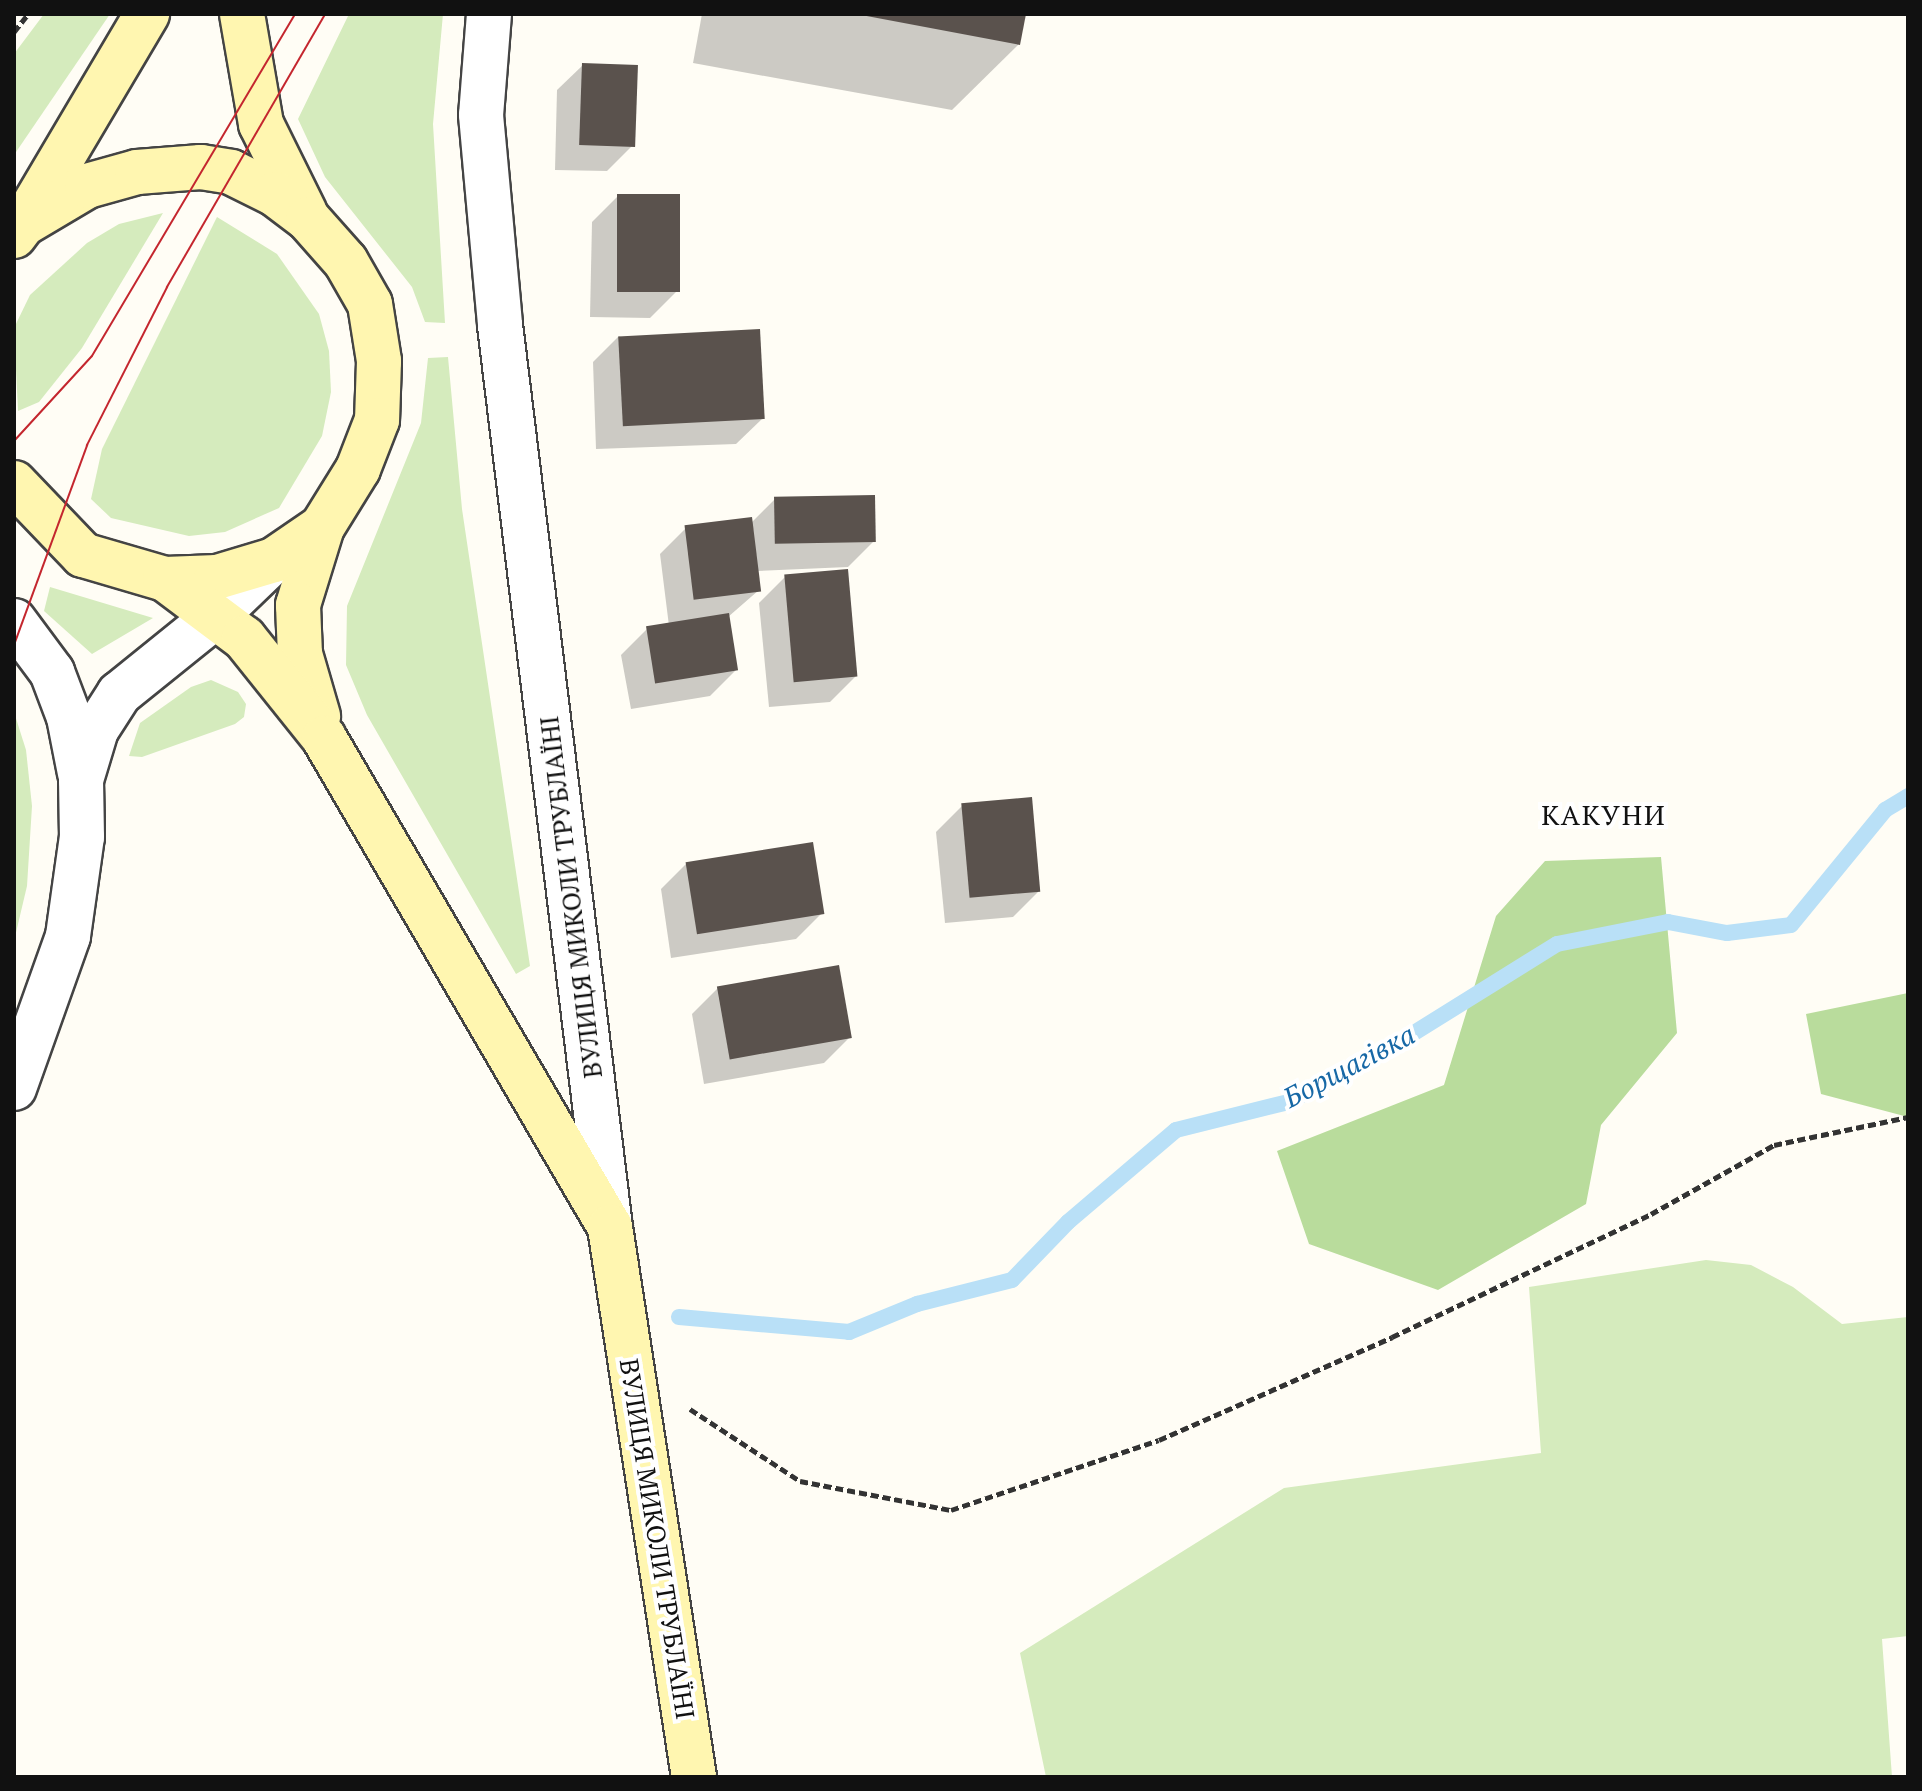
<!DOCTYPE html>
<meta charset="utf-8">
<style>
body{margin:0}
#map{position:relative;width:1922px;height:1791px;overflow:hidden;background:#fffdf5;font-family:"PT Serif",serif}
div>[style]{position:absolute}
.green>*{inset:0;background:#d5ebbd}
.forest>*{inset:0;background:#b9dc9c}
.shadow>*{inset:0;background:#0003}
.stream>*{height:16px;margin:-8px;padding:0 8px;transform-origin:8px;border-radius:8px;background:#b9e0f7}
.building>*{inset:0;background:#5a524d;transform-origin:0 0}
.path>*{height:5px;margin-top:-2.5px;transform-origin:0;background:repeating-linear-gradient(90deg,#333 0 8px,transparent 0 12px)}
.roads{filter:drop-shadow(2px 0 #444) drop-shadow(-2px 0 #444) drop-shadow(0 2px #444) drop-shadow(0 -2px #444)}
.tertiary>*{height:44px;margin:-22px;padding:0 22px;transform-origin:22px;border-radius:22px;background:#fff}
.secondary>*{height:44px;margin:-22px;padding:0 22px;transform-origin:22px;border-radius:22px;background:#fff6b0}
.tram>*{height:2px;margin:-1px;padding:0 1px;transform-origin:1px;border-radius:1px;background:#c4262e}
span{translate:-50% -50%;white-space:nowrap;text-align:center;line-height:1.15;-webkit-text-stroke:8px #fff;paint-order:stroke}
.street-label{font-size:26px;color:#111}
.neighbourhood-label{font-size:28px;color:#111;letter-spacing:2px}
.water-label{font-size:28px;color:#1768a6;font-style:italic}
.frame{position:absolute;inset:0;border:16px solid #111;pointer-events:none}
</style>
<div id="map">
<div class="green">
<div style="clip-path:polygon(44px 14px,110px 14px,14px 155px,14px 54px)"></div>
<div style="clip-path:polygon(349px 14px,443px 14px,433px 124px,445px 323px,425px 322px,412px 287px,325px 177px,298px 119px)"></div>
<div style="clip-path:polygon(163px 213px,82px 348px,39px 402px,18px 411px,14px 328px,30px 295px,87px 243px,119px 224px)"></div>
<div style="clip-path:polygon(217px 217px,277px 254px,319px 314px,329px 351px,331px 392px,322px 436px,279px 508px,225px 532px,189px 536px,111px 518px,91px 499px,102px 449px)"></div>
<div style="clip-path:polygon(448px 357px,462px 509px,530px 966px,516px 974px,367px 715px,346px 665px,347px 606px,421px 423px,428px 358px)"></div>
<div style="clip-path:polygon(50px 587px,153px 618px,92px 654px,44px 611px)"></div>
<div style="clip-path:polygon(211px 680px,238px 692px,246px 704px,244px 717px,235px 724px,142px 757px,129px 756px,140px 723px,191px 687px)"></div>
<div style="clip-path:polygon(14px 712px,26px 750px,32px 806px,27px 886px,14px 941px)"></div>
<div style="clip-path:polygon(1706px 1260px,1751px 1265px,1793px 1287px,1842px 1324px,1908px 1317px,1908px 1636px,1882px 1639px,1892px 1777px,1046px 1777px,1020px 1653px,1284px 1488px,1541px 1453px,1529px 1287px)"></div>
</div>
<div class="forest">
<div style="clip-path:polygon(1661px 857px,1677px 1033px,1601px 1125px,1586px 1204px,1438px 1290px,1309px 1244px,1277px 1151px,1444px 1085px,1496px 916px,1545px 861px)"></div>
<div style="clip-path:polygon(1908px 993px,1908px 1117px,1821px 1094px,1806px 1014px)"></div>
</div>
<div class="shadow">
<div style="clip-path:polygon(702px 14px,1024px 14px,1018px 45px,952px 110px,693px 63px)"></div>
<div style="clip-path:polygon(583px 65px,632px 146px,607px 171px,555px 170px,557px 90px)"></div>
<div style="clip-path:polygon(618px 196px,676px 292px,650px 318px,590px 317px,592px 222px)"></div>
<div style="clip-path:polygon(619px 336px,762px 419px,736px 444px,596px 449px,593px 362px)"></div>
<div style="clip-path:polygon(774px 500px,874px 541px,848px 567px,757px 571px,759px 590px,728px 617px,736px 670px,710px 696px,631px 709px,621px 655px,647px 629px,669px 626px,660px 554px,686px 528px,751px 523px)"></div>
<div style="clip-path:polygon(785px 577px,856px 676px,830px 702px,769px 707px,759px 603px)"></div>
<div style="clip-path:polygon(962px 806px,1039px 891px,1013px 917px,945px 923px,936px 832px)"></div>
<div style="clip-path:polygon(687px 863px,822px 913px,796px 939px,671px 958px,661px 889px)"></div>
<div style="clip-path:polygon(718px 988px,850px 1037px,824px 1063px,704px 1084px,692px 1014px)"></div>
</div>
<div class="stream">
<div style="left:679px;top:1317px;width:171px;rotate:5deg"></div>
<div style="left:849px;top:1332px;width:74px;rotate:-22.4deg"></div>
<div style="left:917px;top:1304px;width:98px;rotate:-14.2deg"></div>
<div style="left:1012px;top:1280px;width:81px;rotate:-46deg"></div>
<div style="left:1068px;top:1222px;width:142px;rotate:-40.4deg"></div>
<div style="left:1176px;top:1130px;width:115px;rotate:-14deg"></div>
<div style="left:1288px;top:1102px;width:100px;rotate:-27.3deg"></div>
<div style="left:1377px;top:1056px;width:212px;rotate:-31.9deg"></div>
<div style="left:1557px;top:944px;width:113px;rotate:-11.2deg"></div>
<div style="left:1668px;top:922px;width:60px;rotate:10.6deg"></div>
<div style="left:1727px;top:933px;width:64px;rotate:-7.1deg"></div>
<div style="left:1791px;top:925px;width:149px;rotate:-50.7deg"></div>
<div style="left:1885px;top:810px;width:27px;rotate:-31deg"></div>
</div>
<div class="building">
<div style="clip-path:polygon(856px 14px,1026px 14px,1020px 45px)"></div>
<div style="left:582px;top:63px;width:56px;height:82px;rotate:2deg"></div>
<div style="left:617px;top:194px;width:63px;height:98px"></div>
<div style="left:760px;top:329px;width:90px;height:142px;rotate:87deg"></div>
<div style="left:875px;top:495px;width:47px;height:101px;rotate:89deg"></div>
<div style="left:752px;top:517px;width:75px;height:68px;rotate:83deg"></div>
<div style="left:848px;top:569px;width:108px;height:64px;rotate:85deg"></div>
<div style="left:729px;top:613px;width:58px;height:84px;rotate:81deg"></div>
<div style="left:1032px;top:797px;width:95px;height:71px;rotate:85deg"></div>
<div style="left:813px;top:842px;width:73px;height:129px;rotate:81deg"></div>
<div style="left:839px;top:965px;width:74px;height:124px;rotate:80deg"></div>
</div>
<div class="path">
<div style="left:14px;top:32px;width:23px;rotate:-52deg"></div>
<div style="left:690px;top:1409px;width:131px;rotate:33.2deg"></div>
<div style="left:800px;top:1481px;width:154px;rotate:10.9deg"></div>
<div style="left:951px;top:1510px;width:219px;rotate:-18.6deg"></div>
<div style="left:1159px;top:1440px;width:255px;rotate:-23.8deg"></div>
<div style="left:1392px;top:1337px;width:287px;rotate:-25.4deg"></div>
<div style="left:1651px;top:1214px;width:141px;rotate:-29.3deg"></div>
<div style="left:1774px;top:1145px;width:137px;rotate:-11.8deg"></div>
</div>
<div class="roads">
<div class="tertiary">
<div style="left:489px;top:14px;width:101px;rotate:94.5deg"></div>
<div style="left:481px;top:115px;width:211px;rotate:84.8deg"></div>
<div style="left:500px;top:325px;width:909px;rotate:83.05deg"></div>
<div style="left:14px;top:621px;width:64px;rotate:53.3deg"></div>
<div style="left:52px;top:672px;width:48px;rotate:69.3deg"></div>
<div style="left:69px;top:717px;width:57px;rotate:78.9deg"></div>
<div style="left:14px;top:1088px;width:161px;rotate:-70.4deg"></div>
<div style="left:68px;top:936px;width:100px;rotate:-82deg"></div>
<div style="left:82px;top:837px;width:57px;rotate:-91deg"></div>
<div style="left:81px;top:780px;width:52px;rotate:-73.3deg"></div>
<div style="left:96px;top:730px;width:43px;rotate:-57.4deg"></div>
<div style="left:119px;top:694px;width:126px;rotate:-38.9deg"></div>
<div style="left:217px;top:615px;width:79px;rotate:-44deg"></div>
</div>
<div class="secondary">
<div style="left:242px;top:14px;width:112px;rotate:80.2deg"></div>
<div style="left:261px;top:124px;width:99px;rotate:63.7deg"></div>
<div style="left:24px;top:222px;width:242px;rotate:-59.4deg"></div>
<div style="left:14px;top:236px;width:15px;rotate:-53deg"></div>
<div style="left:23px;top:224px;width:74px;rotate:-30.7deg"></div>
<div style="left:87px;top:186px;width:52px;rotate:-15.6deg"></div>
<div style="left:137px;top:172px;width:64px;rotate:-4.5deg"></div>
<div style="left:201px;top:167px;width:30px;rotate:9deg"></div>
<div style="left:231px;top:172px;width:49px;rotate:26.6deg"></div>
<div style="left:275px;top:194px;width:41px;rotate:37.1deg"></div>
<div style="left:308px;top:219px;width:57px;rotate:48.5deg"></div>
<div style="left:346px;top:262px;width:48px;rotate:60.3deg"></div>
<div style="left:370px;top:304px;width:58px;rotate:81deg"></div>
<div style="left:379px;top:361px;width:59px;rotate:91.9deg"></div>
<div style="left:377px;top:420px;width:53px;rotate:111.2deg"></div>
<div style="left:358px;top:469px;width:68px;rotate:121.8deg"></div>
<div style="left:322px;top:527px;width:82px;rotate:107.1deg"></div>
<div style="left:298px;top:605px;width:49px;rotate:87.7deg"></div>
<div style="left:300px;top:654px;width:65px;rotate:73.8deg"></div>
<div style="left:14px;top:483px;width:100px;rotate:46.2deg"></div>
<div style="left:83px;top:555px;width:85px;rotate:16.3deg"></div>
<div style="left:165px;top:579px;width:52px;rotate:-2.2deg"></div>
<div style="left:217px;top:577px;width:59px;rotate:-16.6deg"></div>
<div style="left:274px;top:560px;width:58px;rotate:-34.5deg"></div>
<div style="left:165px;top:579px;width:99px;rotate:36.8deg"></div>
<div style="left:244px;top:638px;width:128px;rotate:51.3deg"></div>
<div style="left:324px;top:738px;width:566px;rotate:59.68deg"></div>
<div style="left:610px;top:1227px;width:556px;rotate:81.32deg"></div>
</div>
</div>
<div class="tram">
<div style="left:14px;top:441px;width:115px;rotate:-47.5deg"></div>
<div style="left:92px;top:356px;width:398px;rotate:-59.3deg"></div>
<div style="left:14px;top:645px;width:213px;rotate:-69.9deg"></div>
<div style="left:87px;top:445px;width:177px;rotate:-63.1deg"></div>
<div style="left:167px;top:287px;width:315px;rotate:-59.9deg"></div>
</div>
<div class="street-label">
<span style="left:571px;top:897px;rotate:-97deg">ВУЛИЦЯ МИКОЛИ ТРУБЛАЇНІ</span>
<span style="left:657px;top:1539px;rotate:81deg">ВУЛИЦЯ МИКОЛИ ТРУБЛАЇНІ</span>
</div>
<div class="neighbourhood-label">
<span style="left:1604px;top:815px">КАКУНИ</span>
</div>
<div class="water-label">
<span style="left:1349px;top:1066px;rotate:-28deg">Борщагівка</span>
</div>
<div class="frame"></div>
</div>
